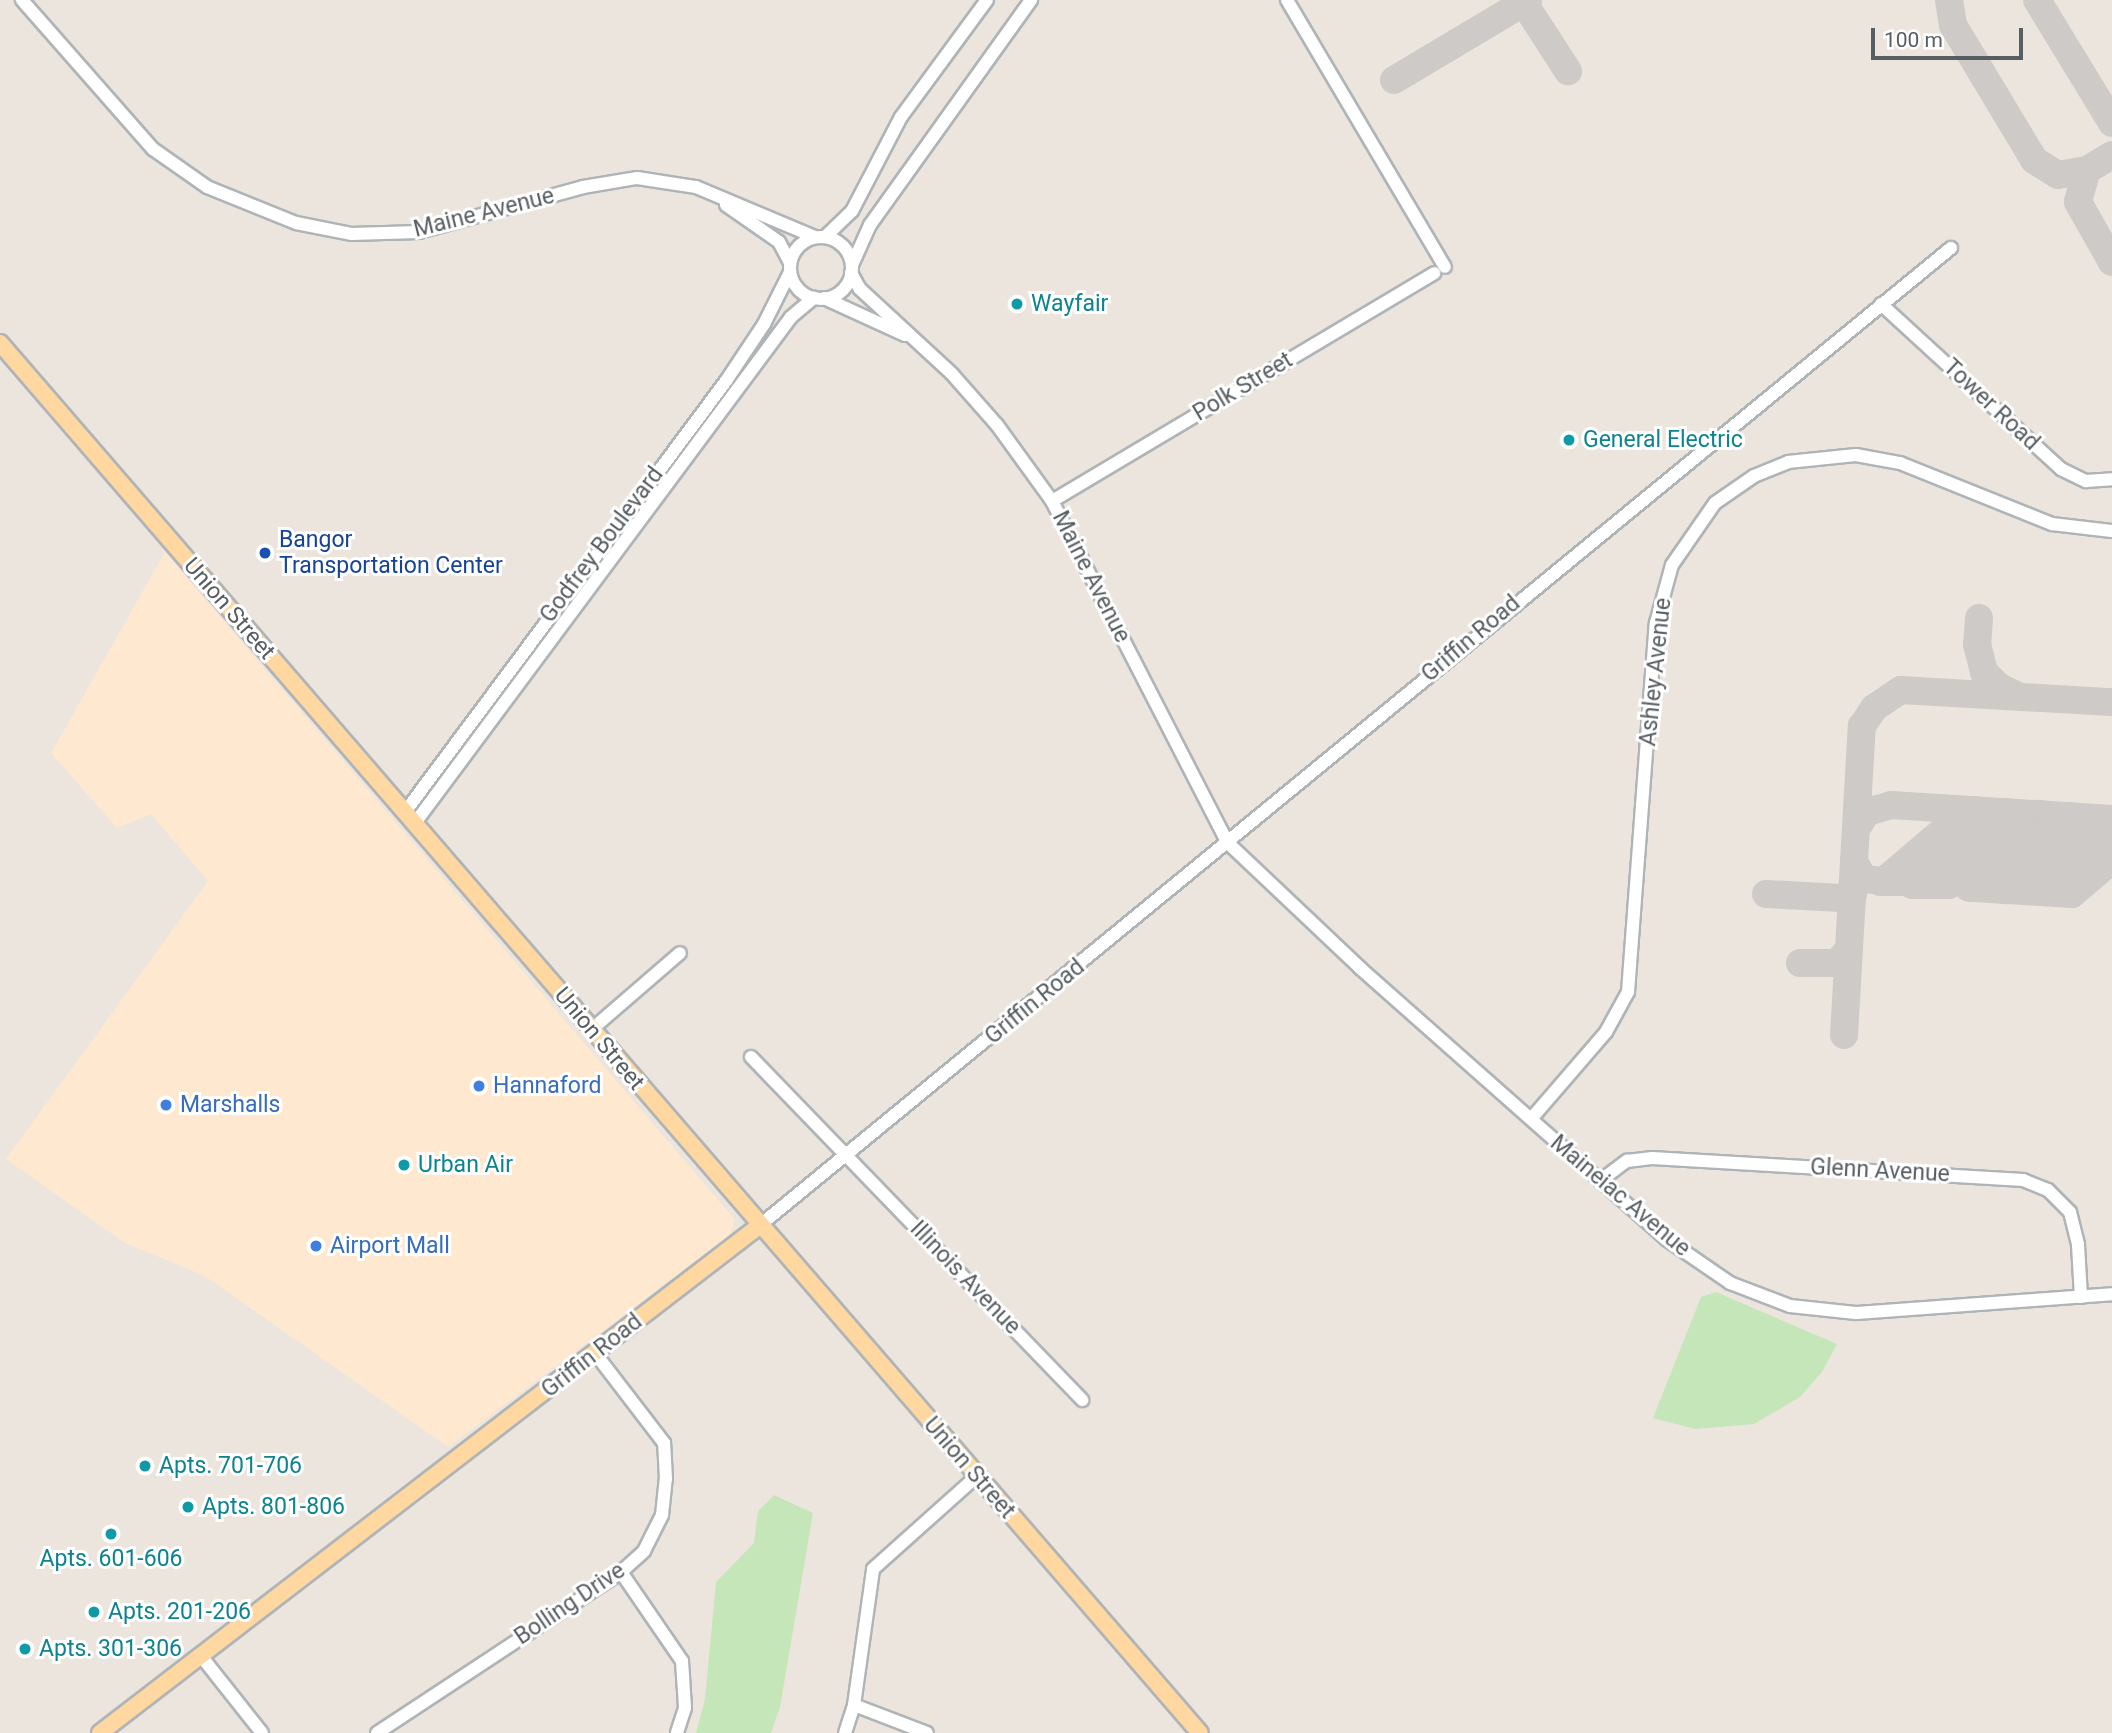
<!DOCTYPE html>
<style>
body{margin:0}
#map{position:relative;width:2112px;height:1733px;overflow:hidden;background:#ece5de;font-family:Roboto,sans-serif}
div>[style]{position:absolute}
.commercial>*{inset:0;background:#ffe8d0}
.green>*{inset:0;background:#c4e6b8}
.taxiway>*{height:28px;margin:-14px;padding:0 14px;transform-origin:14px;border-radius:14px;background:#cdcac7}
.roads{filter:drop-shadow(2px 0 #afb4b7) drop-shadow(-2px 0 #afb4b7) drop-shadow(0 2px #afb4b7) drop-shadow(0 -2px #afb4b7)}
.minor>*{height:12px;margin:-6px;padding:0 6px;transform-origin:6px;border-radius:6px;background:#fff}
.minor>.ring{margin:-6px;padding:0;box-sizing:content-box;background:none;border:12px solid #fff;border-radius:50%}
.major>*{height:16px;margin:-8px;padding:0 8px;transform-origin:8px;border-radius:8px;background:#ffd7a0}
.dots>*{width:19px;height:19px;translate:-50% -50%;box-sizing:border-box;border:4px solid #fff;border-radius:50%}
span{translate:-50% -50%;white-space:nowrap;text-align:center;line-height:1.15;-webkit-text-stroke:6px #fff;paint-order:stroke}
.street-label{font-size:23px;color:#575e61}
.culture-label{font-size:23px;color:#0d838f}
.left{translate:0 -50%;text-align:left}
.transit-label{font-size:23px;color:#164399}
.shop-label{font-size:23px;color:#366cbe}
.scale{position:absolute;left:1871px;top:28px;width:152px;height:32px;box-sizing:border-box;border:4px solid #575e61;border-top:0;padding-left:9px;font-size:21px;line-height:24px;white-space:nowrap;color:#575e61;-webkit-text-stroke:5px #fff;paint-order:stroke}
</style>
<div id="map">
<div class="commercial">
<div style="clip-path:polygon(165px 552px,735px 1220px,729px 1236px,448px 1447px,205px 1276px,125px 1243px,6px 1159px,208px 881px,151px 814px,117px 828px,51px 753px)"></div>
</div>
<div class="green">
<div style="clip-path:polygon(1716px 1292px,1837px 1344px,1822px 1372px,1800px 1397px,1754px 1424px,1695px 1429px,1653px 1418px,1701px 1297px)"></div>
<div style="clip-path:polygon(774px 1495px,813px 1513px,780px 1707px,771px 1733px,696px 1733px,705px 1699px,716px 1582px,754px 1543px,758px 1511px)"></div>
</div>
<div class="taxiway">
<div style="left:1522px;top:0;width:85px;rotate:57.1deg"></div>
<div style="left:1949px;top:0;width:25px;rotate:81deg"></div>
<div style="left:1953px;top:25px;width:157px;rotate:59deg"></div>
<div style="left:2034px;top:160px;width:28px;rotate:32deg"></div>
<div style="left:2058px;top:175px;width:29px;rotate:-10deg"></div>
<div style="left:2087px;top:170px;width:33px;rotate:106deg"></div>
<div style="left:2078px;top:202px;width:69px;rotate:60.5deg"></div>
<div style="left:2037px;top:0;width:144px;rotate:58.6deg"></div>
<div style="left:1394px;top:80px;width:156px;rotate:-30.8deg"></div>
<div style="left:2087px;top:170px;width:29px;rotate:-31deg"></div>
<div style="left:1979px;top:618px;width:26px;rotate:94deg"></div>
<div style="left:1977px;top:644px;width:29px;rotate:76deg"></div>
<div style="left:1984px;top:672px;width:21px;rotate:45deg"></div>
<div style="left:1999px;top:687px;width:21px;rotate:25deg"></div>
<div style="left:1856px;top:829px;width:20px;rotate:-57deg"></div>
<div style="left:1867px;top:812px;width:25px;rotate:-16deg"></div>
<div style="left:1891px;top:805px;width:221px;rotate:3.6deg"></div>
<div style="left:1854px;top:862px;width:20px;rotate:60deg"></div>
<div style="left:1864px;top:879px;width:20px;rotate:6deg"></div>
<div style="left:1884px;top:881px;width:100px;rotate:-40.5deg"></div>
<div style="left:1960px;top:816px;width:16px;rotate:-22deg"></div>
<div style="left:1880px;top:882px;width:39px"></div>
<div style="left:1919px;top:882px;width:98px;rotate:-40.9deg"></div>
<div style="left:1993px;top:818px;width:15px;rotate:-23deg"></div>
<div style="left:1912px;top:885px;width:37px"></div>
<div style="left:1949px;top:885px;width:115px;rotate:-38.3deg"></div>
<div style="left:1969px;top:888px;width:12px;rotate:-9deg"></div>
<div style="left:1981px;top:886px;width:94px;rotate:-40.7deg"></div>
<div style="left:2052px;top:825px;width:20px;rotate:-27deg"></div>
<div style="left:1976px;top:888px;width:32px;rotate:4deg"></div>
<div style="left:2008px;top:890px;width:9px;rotate:-27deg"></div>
<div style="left:2016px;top:886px;width:103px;rotate:-41.4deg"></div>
<div style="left:2093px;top:818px;width:9px;rotate:32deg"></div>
<div style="left:2008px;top:890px;width:64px;rotate:3.6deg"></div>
<div style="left:2072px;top:894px;width:52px;rotate:-40.4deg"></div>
<div style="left:2042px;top:892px;width:94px;rotate:-41.5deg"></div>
<div style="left:1766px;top:894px;width:76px;rotate:3deg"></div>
<div style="left:1842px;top:898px;width:12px;rotate:-20deg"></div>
<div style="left:1800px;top:963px;width:37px"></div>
<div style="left:1837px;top:963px;width:18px;rotate:-49deg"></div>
<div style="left:1844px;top:1035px;width:310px;rotate:-86.7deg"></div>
<div style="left:1862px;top:726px;width:22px;rotate:-56deg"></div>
<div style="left:1874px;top:708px;width:32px;rotate:-34deg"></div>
<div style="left:1901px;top:690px;width:211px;rotate:3.3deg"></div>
</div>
<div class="roads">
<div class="minor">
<div style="left:22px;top:0;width:198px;rotate:48.7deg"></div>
<div style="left:153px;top:149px;width:66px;rotate:35.1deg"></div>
<div style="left:207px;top:187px;width:96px;rotate:22deg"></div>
<div style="left:296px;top:223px;width:56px;rotate:11.3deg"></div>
<div style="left:351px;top:234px;width:68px;rotate:-1.7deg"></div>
<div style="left:419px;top:232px;width:170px;rotate:-15.3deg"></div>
<div style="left:583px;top:187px;width:55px;rotate:-9.5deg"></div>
<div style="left:637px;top:178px;width:60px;rotate:8.7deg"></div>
<div style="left:696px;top:187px;width:129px;rotate:22.8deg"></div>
<div style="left:1287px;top:0;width:310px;rotate:59.4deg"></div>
<div style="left:726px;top:205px;width:65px;rotate:34.9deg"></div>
<div style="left:779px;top:242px;width:24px;rotate:62deg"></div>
<div style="left:825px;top:237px;width:37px;rotate:-44deg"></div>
<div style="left:852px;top:211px;width:106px;rotate:-62.5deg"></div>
<div style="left:901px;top:117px;width:145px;rotate:-53.7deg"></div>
<div class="ring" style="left:790px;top:237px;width:50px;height:50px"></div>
<div style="left:852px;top:265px;width:44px;rotate:-65.8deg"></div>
<div style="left:870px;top:225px;width:277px;rotate:-54.4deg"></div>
<div style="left:851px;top:273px;width:18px;rotate:61deg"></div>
<div style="left:860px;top:289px;width:125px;rotate:42.7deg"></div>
<div style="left:952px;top:374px;width:68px;rotate:48.6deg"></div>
<div style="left:997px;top:425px;width:94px;rotate:54.1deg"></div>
<div style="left:1052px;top:501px;width:385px;rotate:62.8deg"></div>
<div style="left:1228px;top:843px;width:182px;rotate:43.4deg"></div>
<div style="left:1360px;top:968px;width:409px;rotate:41.5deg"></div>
<div style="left:1666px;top:1239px;width:78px;rotate:34.5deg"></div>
<div style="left:1730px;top:1283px;width:64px;rotate:21deg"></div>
<div style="left:1790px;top:1306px;width:66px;rotate:6.1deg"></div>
<div style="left:1856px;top:1313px;width:257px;rotate:-4.2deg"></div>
<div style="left:824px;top:298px;width:89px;rotate:24.6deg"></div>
<div style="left:1881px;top:304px;width:244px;rotate:42.5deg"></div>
<div style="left:2061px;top:469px;width:28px;rotate:26deg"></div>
<div style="left:2086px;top:481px;width:26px;rotate:-4deg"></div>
<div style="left:1052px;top:501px;width:445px;rotate:-30.8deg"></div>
<div style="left:405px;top:812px;width:537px;rotate:-53.32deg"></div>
<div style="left:726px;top:381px;width:69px;rotate:-56.3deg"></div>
<div style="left:764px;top:324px;width:58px;rotate:-63.4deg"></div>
<div style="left:415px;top:823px;width:630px;rotate:-53.38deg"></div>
<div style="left:791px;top:317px;width:30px;rotate:-40deg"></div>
<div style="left:592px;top:1029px;width:116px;rotate:-40.8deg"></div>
<div style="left:751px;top:1057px;width:477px;rotate:46deg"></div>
<div style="left:1531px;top:1119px;width:115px;rotate:-49.2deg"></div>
<div style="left:1606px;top:1032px;width:46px;rotate:-61.2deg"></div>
<div style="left:1628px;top:992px;width:370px;rotate:-85.7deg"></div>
<div style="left:1656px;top:623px;width:60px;rotate:-74.6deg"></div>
<div style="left:1672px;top:565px;width:75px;rotate:-55.3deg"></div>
<div style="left:1715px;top:503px;width:47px;rotate:-34.7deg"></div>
<div style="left:1754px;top:476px;width:37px;rotate:-22deg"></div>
<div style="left:1788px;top:462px;width:68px;rotate:-5.9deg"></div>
<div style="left:1856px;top:455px;width:45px;rotate:10.3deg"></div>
<div style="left:1900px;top:463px;width:164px;rotate:21.9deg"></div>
<div style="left:2052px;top:524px;width:60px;rotate:6.7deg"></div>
<div style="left:1600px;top:1181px;width:34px;rotate:-37deg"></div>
<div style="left:1627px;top:1161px;width:25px;rotate:-7deg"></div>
<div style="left:1652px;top:1158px;width:372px;rotate:3.4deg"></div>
<div style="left:2023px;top:1180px;width:27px;rotate:22deg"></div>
<div style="left:2048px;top:1190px;width:31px;rotate:45deg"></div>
<div style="left:2070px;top:1212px;width:34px;rotate:76deg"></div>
<div style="left:2078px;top:1245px;width:52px;rotate:86.7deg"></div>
<div style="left:759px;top:1226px;width:1542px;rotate:-39.37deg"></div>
<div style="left:621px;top:1572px;width:108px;rotate:55.6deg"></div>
<div style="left:682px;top:1661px;width:47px;rotate:86.3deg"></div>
<div style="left:685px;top:1708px;width:26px;rotate:108deg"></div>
<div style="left:201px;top:1656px;width:98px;rotate:51.6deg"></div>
<div style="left:854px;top:1705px;width:78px;rotate:21deg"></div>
<div style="left:377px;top:1733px;width:292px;rotate:-33.4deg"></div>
<div style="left:621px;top:1572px;width:31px;rotate:-42deg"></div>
<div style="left:644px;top:1551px;width:40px;rotate:-63.4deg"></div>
<div style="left:662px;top:1515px;width:36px;rotate:-84deg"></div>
<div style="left:666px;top:1479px;width:36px;rotate:-93deg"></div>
<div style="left:664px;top:1443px;width:113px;rotate:-127.5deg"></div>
<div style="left:845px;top:1733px;width:29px;rotate:-72deg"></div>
<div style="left:854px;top:1705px;width:137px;rotate:-82deg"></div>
<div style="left:873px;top:1569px;width:138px;rotate:-41.8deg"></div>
</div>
<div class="major">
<div style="left:0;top:343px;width:1836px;rotate:49.2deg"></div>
<div style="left:100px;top:1733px;width:831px;rotate:-37.57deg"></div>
</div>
</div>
<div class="dots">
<div style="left:1017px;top:304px;background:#0f9aa8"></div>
<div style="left:1569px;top:440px;background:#0f9aa8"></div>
<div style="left:265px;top:553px;background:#1a4fb4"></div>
<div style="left:479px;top:1086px;background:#3f7fe0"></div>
<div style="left:166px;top:1105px;background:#3f7fe0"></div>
<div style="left:404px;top:1165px;background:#0f9aa8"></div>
<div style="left:316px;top:1246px;background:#3f7fe0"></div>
<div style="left:145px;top:1466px;background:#0f9aa8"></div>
<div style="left:188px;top:1507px;background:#0f9aa8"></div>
<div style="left:111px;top:1534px;background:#0f9aa8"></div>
<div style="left:94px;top:1612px;background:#0f9aa8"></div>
<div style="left:25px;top:1649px;background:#0f9aa8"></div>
</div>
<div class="street-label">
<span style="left:484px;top:213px;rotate:-14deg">Maine Avenue</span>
<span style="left:1243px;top:387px;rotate:-31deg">Polk Street</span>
<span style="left:1991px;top:405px;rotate:43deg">Tower Road</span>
<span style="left:602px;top:545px;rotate:-53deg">Godfrey Boulevard</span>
<span style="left:1091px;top:577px;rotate:63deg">Maine Avenue</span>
<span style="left:229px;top:609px;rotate:49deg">Union Street</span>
<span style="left:1471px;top:639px;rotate:-40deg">Griffin Road</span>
<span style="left:1656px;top:672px;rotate:-84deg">Ashley Avenue</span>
<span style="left:1035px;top:1002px;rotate:-39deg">Griffin Road</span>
<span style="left:599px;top:1039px;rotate:50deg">Union Street</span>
<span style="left:1880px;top:1171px;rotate:3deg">Glenn Avenue</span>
<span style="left:1620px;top:1196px;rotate:40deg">Maineiac Avenue</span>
<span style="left:965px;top:1278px;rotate:46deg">Illinois Avenue</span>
<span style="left:592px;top:1356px;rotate:-38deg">Griffin Road</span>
<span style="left:969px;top:1468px;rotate:49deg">Union Street</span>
<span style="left:570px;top:1604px;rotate:-34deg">Bolling Drive</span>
</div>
<div class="culture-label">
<span class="left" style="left:1031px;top:304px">Wayfair</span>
<span class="left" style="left:1583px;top:440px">General Electric</span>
<span class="left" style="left:418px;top:1165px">Urban Air</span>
<span class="left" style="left:159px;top:1466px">Apts. 701-706</span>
<span class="left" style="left:202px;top:1507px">Apts. 801-806</span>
<span style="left:111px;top:1559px">Apts. 601-606</span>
<span class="left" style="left:108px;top:1612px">Apts. 201-206</span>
<span class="left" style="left:39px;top:1649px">Apts. 301-306</span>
</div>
<div class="transit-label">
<span class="left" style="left:279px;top:553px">Bangor<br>Transportation Center</span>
</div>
<div class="shop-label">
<span class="left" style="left:493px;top:1086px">Hannaford</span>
<span class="left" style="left:180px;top:1105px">Marshalls</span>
<span class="left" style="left:330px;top:1246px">Airport Mall</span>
</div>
<div class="scale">100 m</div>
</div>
